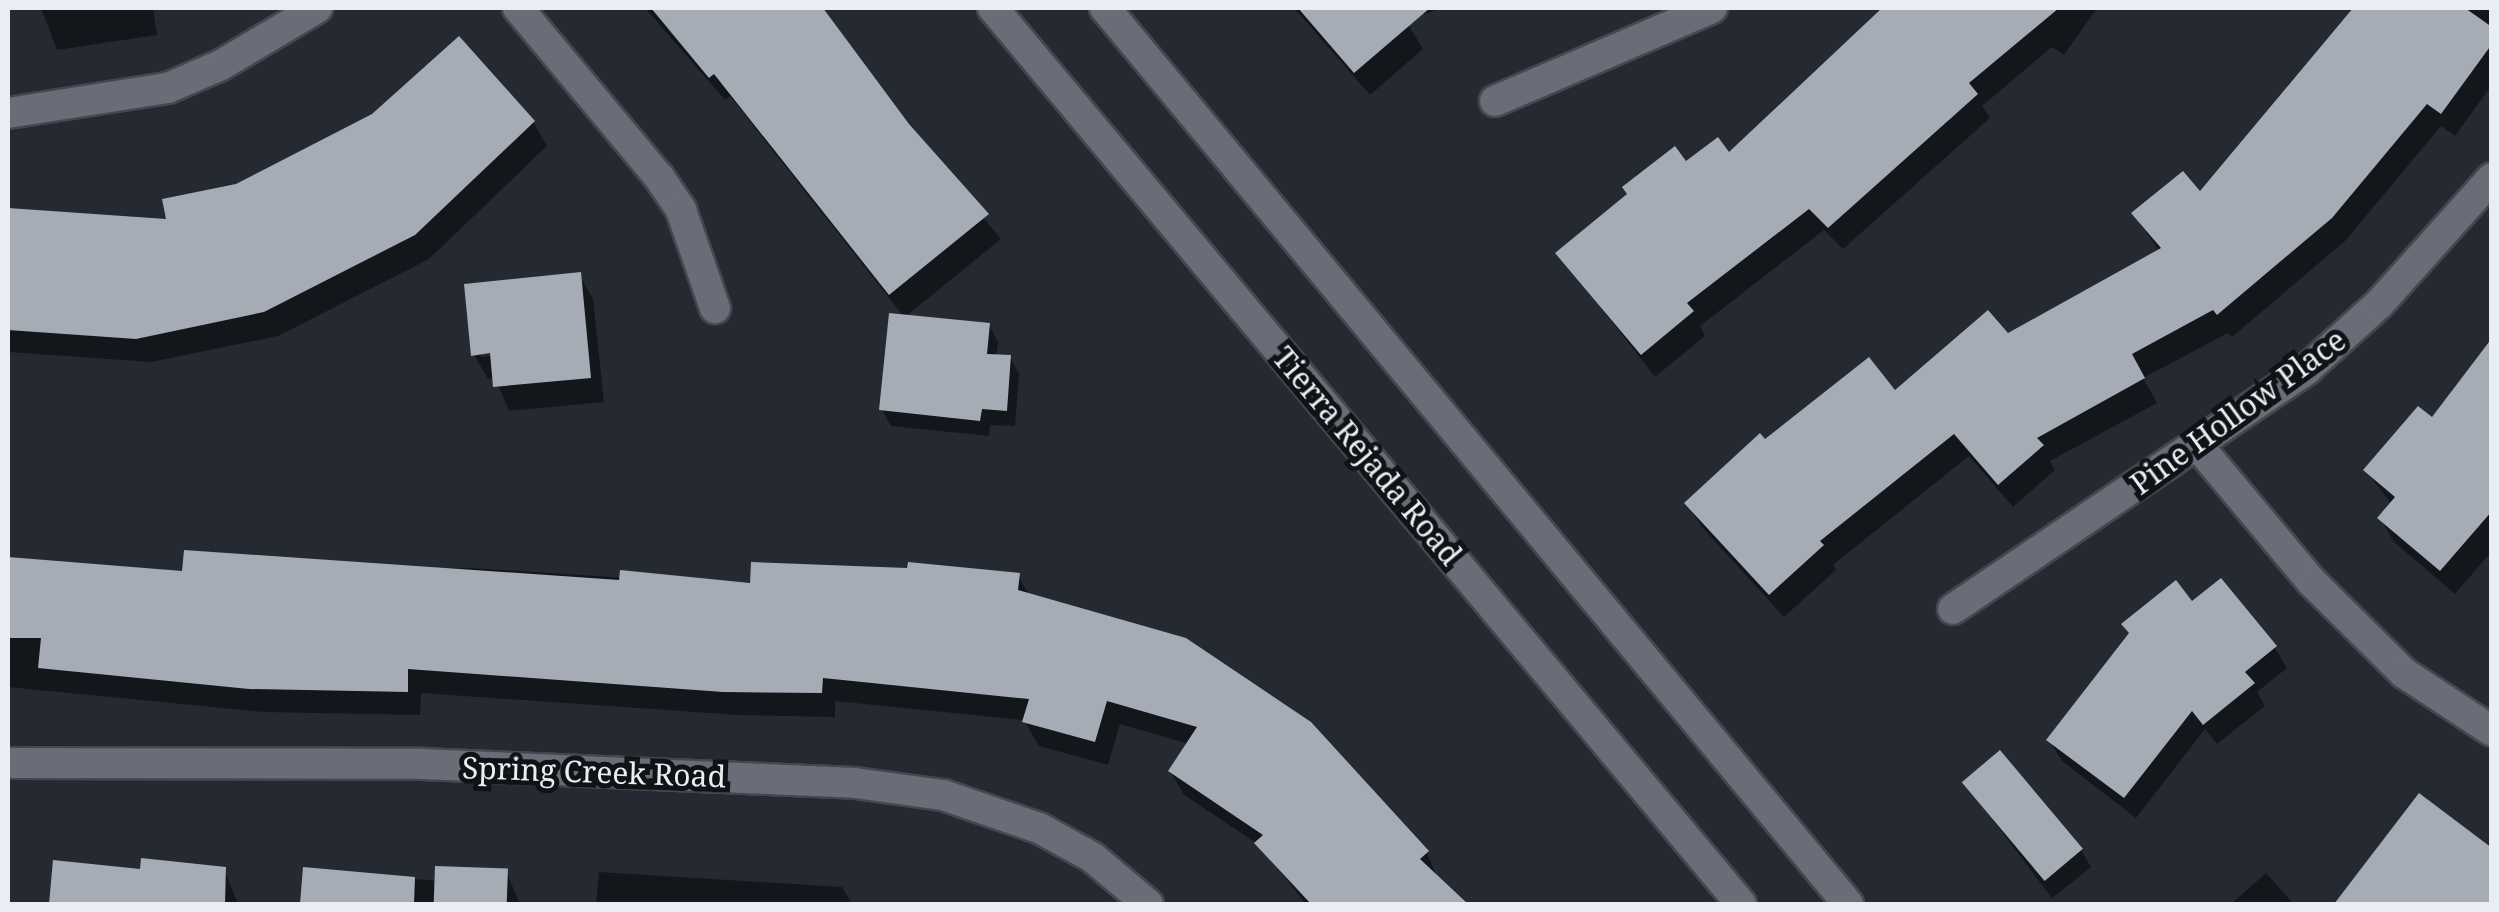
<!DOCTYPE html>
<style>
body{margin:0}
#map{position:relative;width:2499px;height:912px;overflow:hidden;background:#252a32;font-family:"Noto Serif",serif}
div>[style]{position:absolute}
.shadow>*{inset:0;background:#0007}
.building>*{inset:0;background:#a5acb6;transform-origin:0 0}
.roads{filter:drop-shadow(2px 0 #43484e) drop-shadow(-2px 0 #43484e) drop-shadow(0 2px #43484e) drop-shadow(0 -2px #43484e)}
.minor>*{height:30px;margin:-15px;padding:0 15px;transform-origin:15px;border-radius:15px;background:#686d77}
.secondary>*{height:30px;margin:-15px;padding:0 15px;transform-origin:15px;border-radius:15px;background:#686d77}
span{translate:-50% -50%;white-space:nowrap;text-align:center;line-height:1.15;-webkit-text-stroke:10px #101316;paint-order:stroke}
.street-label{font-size:30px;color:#eaeef4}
.frame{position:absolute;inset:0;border:10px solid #eaeef4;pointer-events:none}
</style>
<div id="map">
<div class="shadow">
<div style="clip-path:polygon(41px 8px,153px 8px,157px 35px,57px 50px)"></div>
<div style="clip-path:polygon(645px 8px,808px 8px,1001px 239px,905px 317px,989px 325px,998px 342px,996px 357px,1010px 357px,1019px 374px,1015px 426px,990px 425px,989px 436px,891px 426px,882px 410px,904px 317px,730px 96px,725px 100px)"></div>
<div style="clip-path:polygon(1294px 8px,1441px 8px,1406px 21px,1423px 49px,1370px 95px)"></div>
<div style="clip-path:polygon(1887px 8px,1915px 32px,1933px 8px,2097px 8px,2064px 55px,2052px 47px,1982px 106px,1990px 118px,1843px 249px,1824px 230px,1700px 326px,1705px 336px,1655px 377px,1559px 254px,1686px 165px,1729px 155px)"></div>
<div style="clip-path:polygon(2356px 8px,2492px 8px,2492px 85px,2455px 136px,2441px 126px,2345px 241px,2232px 337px,2228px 333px,2143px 378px,2157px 403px,2050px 461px,2055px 470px,2013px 507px,1969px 456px,1833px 565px,1836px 570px,1784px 617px,1701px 526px,1687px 503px,1765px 442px,1895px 394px,2160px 252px,2134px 214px,2200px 195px)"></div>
<div style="clip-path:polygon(533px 122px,547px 146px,429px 259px,278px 336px,151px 362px,8px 352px,8px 211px,170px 222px)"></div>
<div style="clip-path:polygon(evenodd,579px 275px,593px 299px,604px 402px,509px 411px,495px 378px,488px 379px,474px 355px,579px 275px,481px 352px,503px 354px,481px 357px,481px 352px)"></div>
<div style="clip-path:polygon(2492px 343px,2492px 551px,2455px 594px,2394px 542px,2380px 518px,2392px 505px,2366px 470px,2432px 421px)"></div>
<div style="clip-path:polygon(8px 563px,184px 573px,471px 568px,753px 586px,1018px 576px,1030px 596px,1309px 724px,1427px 853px,1438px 880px,1464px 904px,1306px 904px,1259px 845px,1184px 795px,1170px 771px,1189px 744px,1120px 724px,1108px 765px,1039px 746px,1024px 720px,835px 701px,835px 717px,738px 715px,421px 693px,420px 715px,264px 712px,8px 687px)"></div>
<div style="clip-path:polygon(2192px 604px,2275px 648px,2287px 668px,2257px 692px,2265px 706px,2217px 744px,2205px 729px,2136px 818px,2062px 761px,2049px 740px)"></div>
<div style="clip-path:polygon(1964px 782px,2081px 850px,2091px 867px,2052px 898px)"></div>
<div style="clip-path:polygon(2492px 851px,2492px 904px,2372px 902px)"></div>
<div style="clip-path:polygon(56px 862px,142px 872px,224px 869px,238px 904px,52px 904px)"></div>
<div style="clip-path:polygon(305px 869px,437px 881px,506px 871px,520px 904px,302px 904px)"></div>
<div style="clip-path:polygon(599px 872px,842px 887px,852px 904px,596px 904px)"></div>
<div style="clip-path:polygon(2266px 873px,2294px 904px,2231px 904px)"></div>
</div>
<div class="building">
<div style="clip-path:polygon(651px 8px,823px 8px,909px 124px,989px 214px,889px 295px,714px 74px,709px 78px)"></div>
<div style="clip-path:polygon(1298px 8px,1430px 8px,1354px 73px)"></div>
<div style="clip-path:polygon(1882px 8px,2059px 8px,1969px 83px,1978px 94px,1828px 228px,1809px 209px,1687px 303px,1694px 311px,1641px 355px,1555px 253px,1627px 194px,1622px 187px,1675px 146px,1686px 161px,1718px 137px,1729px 152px)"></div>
<div style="clip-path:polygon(2353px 8px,2465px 8px,2492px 27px,2492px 44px,2441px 114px,2427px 104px,2332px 218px,2217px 315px,2213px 310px,2132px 354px,2145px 378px,2037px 438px,2044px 445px,1998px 485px,1954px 434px,1820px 541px,1824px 545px,1769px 595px,1684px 503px,1760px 433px,1765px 439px,1869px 357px,1895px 390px,1988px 310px,2008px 333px,2161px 248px,2131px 213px,2183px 171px,2200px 191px)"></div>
<div style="clip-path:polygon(459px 36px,535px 121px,415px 235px,264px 312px,136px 339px,8px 330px,8px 208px,166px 219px,162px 199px,236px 184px,372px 114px)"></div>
<div style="clip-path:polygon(581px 272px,591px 378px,493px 387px,490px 353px,471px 356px,464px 284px)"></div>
<div style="clip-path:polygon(889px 313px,990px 323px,987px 354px,1011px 355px,1007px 411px,982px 409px,980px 421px,879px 410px)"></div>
<div style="clip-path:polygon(2492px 338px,2492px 511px,2440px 571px,2377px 518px,2395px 497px,2363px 470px,2418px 406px,2432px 417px)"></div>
<div style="clip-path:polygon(184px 550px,619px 580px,620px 570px,750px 583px,751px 562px,907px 568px,908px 562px,1020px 573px,1018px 590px,1186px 638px,1311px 722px,1429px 851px,1420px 859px,1468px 904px,1311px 904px,1254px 843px,1263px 835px,1168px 771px,1197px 727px,1107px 701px,1095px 742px,1022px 722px,1029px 699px,823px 678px,822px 693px,723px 692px,408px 669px,408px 692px,249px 689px,38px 668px,41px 638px,8px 638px,8px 557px,182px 571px)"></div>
<div style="clip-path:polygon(2221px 578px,2277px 646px,2245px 672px,2255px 683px,2203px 725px,2192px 711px,2124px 798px,2046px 740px,2129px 633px,2121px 624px,2176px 580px,2192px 601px)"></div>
<div style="left:2000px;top:750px;width:129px;height:50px;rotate:50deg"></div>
<div style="clip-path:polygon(2419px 793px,2492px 848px,2492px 904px,2334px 904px)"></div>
<div style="clip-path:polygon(141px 858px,226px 867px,225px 904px,49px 904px,53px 860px,140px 869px)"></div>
<div style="left:435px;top:866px;width:73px;height:38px;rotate:2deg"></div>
<div style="clip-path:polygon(303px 867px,415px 877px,414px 904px,300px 904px)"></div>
</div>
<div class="roads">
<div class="minor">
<div style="left:518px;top:8px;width:220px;rotate:50.2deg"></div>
<div style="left:659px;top:177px;width:40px;rotate:56deg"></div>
<div style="left:681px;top:210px;width:104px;rotate:70.9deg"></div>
<div style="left:1495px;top:101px;width:236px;rotate:-23.2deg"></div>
<div style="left:8px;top:113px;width:162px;rotate:-8.9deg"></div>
<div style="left:168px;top:88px;width:58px;rotate:-23.5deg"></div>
<div style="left:221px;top:65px;width:112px;rotate:-30.7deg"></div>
<div style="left:2199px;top:447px;width:176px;rotate:50.1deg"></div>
<div style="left:2312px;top:582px;width:129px;rotate:44.7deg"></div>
<div style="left:2404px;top:673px;width:105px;rotate:33.4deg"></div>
<div style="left:1953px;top:609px;width:426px;rotate:-34.1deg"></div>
<div style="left:2306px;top:370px;width:98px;rotate:-42.1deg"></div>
<div style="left:2379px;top:304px;width:169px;rotate:-48.1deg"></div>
<div style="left:8px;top:763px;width:414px;rotate:0.1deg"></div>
<div style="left:422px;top:764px;width:433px;rotate:2.5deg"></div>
<div style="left:855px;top:783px;width:89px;rotate:7.8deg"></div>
<div style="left:943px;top:795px;width:102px;rotate:19deg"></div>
<div style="left:1039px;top:828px;width:60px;rotate:28.7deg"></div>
<div style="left:1092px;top:857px;width:73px;rotate:40deg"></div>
</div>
<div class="secondary">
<div style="left:993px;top:8px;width:1167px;rotate:50.14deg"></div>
<div style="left:1105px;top:8px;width:1164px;rotate:50.33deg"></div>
</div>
</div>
<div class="street-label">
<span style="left:2238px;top:412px;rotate:-36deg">Pine Hollow Place</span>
<span style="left:1367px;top:456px;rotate:50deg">Tierra Rejada Road</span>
<span style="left:594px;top:772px;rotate:2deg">Spring Creek Road</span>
</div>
<div class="frame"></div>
</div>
